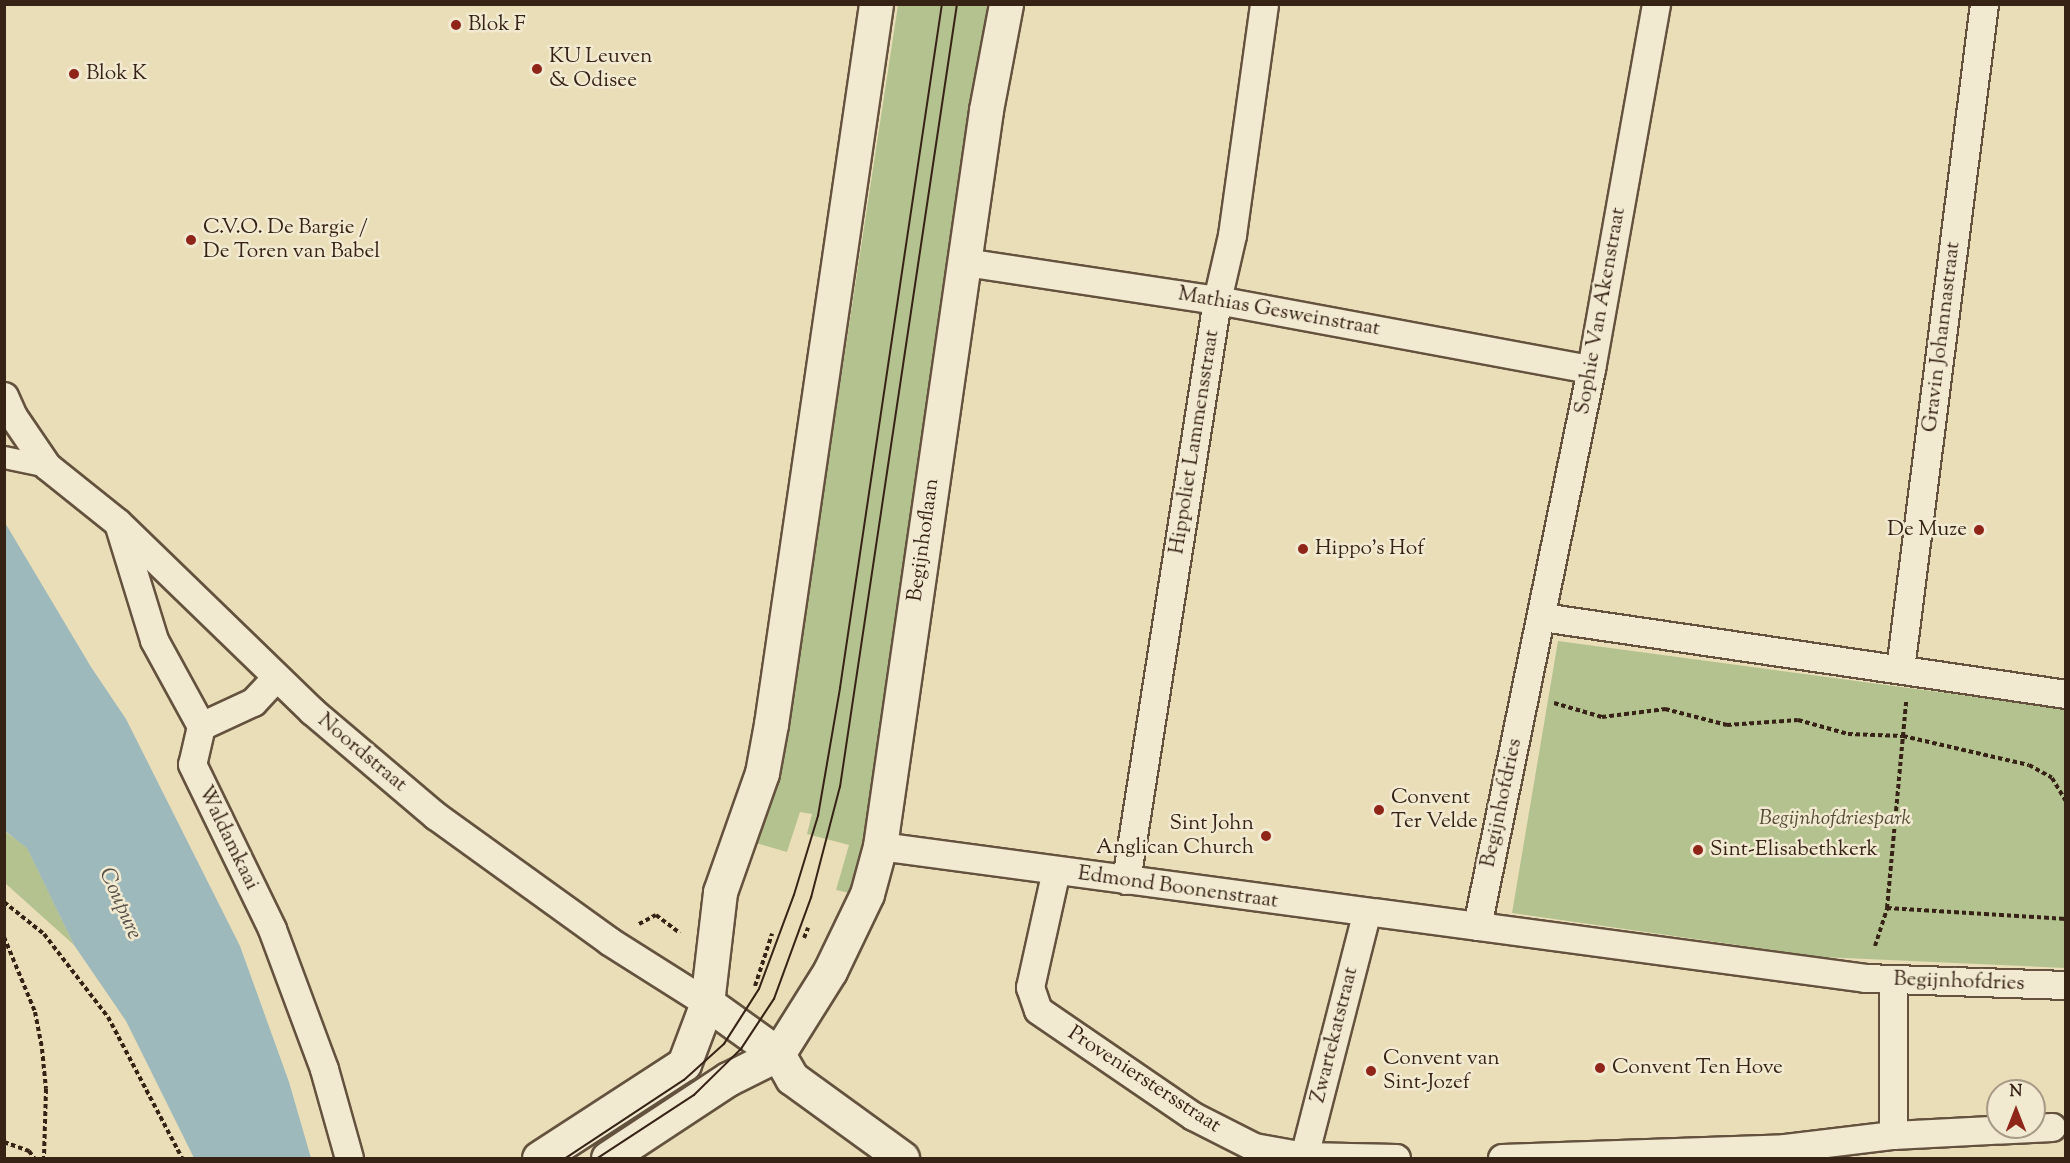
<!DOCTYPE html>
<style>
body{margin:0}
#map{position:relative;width:2070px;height:1163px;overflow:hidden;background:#eadeb8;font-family:"Sorts Mill Goudy",serif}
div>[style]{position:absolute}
.green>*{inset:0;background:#b4c290}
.water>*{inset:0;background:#9eb9bb}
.path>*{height:4px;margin-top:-2px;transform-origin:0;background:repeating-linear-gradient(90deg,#372316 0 4.5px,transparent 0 7.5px)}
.roads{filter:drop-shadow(2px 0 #64523e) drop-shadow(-2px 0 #64523e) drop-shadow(0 2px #64523e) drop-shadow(0 -2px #64523e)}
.pedestrian>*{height:21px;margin:-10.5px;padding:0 10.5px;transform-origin:10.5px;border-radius:10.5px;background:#f1ead1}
.minor>*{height:27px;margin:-13.5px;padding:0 13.5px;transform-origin:13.5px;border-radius:13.5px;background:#f1ead1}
.tertiary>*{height:33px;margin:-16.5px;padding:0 16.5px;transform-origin:16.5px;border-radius:16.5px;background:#f1ead1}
.secondary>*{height:33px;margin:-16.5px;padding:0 16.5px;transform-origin:16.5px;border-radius:16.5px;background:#f1ead1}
.tram>*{height:1.5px;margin:-0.75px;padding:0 0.75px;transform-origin:0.75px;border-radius:0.75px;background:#372316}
.dots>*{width:16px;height:16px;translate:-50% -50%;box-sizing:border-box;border:3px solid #f1ead1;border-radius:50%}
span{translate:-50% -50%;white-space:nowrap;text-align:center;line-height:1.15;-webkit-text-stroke:5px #f1ead1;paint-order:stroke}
.poi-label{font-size:21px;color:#372316}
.left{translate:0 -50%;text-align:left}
.right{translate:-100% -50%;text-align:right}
.street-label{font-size:21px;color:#372316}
.park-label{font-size:21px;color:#564b34;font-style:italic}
.water-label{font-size:22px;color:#565048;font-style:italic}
.frame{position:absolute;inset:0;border:6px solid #372316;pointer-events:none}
.north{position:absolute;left:1986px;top:1079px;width:60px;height:60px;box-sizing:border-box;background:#f1ead1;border:2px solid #a79a86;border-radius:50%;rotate:0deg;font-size:16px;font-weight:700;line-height:24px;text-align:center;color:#372316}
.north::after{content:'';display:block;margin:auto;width:21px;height:27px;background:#8f2418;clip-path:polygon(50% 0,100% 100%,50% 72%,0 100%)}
</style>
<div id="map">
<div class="green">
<div style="clip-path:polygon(898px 5px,987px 5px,864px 835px,850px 893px,836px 890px,849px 845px,807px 834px,812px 814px,800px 812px,787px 852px,756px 843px,780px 778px)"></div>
<div style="clip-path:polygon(1558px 641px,2065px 709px,2065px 968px,1822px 957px,1512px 913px)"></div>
<div style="clip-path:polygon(4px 831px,27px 847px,74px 945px,5px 883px)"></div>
</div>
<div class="water">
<div style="clip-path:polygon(4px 521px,91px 667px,126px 719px,240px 946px,289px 1082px,311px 1158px,194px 1158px,126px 1021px,74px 945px,27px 848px,5px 831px)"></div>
</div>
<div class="path">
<div style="left:1554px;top:703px;width:50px;rotate:16.3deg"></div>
<div style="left:1602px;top:717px;width:64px;rotate:-7.2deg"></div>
<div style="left:1665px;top:709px;width:64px;rotate:14.5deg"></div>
<div style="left:1727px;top:725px;width:71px;rotate:-4deg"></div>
<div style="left:1798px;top:720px;width:52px;rotate:15.6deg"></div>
<div style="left:1848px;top:734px;width:55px;rotate:2.1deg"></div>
<div style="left:1903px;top:736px;width:129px;rotate:13deg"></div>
<div style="left:2029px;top:765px;width:26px;rotate:29deg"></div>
<div style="left:2052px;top:778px;width:27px;rotate:59deg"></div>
<div style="left:4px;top:902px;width:51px;rotate:38.7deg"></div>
<div style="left:44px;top:934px;width:105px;rotate:52.4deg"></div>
<div style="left:108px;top:1017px;width:159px;rotate:62.3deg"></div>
<div style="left:1887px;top:908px;width:179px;rotate:3.5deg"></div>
<div style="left:639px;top:924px;width:19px;rotate:-28deg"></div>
<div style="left:656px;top:915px;width:30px;rotate:37deg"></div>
<div style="left:4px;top:937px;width:81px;rotate:67.5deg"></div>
<div style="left:35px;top:1012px;width:38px;rotate:79deg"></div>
<div style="left:42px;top:1049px;width:40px;rotate:84.3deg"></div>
<div style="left:46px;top:1089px;width:69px;rotate:91.7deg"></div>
<div style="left:804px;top:938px;width:11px;rotate:-68deg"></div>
<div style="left:1875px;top:946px;width:40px;rotate:-72deg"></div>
<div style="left:1887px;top:908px;width:207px;rotate:-84.7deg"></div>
<div style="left:755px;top:986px;width:55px;rotate:-71.9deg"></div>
<div style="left:4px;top:1142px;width:27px;rotate:20deg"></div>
<div style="left:29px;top:1151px;width:9px;rotate:54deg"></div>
</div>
<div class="roads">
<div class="pedestrian">
<div style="left:4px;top:457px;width:44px;rotate:11.8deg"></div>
</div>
<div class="minor">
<div style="left:965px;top:262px;width:255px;rotate:8.6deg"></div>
<div style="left:1217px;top:300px;width:380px;rotate:10.5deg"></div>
<div style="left:4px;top:396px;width:22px;rotate:66deg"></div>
<div style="left:13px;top:416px;width:60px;rotate:55.8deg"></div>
<div style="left:47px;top:466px;width:90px;rotate:38.7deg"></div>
<div style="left:117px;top:522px;width:272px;rotate:44.1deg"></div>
<div style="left:312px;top:711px;width:162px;rotate:40.3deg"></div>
<div style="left:436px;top:816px;width:213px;rotate:35.8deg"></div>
<div style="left:609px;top:941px;width:116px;rotate:32.3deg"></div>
<div style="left:119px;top:526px;width:119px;rotate:72.9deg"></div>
<div style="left:154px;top:640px;width:98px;rotate:61.3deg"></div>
<div style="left:201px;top:726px;width:39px;rotate:103deg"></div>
<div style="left:192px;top:764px;width:183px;rotate:64.1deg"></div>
<div style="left:272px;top:929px;width:149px;rotate:69.6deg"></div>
<div style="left:324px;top:1069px;width:92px;rotate:74.3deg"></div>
<div style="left:1542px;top:617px;width:530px;rotate:8.36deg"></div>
<div style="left:1900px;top:669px;width:670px;rotate:-82.8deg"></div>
<div style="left:201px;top:726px;width:57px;rotate:-24.8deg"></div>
<div style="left:253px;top:702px;width:34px;rotate:-47deg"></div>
<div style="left:880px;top:846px;width:994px;rotate:7.63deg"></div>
<div style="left:1865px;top:978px;width:201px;rotate:2deg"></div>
<div style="left:1056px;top:870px;width:120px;rotate:102.5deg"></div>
<div style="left:1030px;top:987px;width:24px;rotate:71deg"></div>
<div style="left:1038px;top:1010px;width:188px;rotate:34.4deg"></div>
<div style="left:1193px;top:1116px;width:68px;rotate:26.9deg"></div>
<div style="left:1254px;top:1147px;width:51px;rotate:10.2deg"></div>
<div style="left:1304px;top:1156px;width:92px;rotate:1.2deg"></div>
<div style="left:1126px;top:880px;width:587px;rotate:-81.08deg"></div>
<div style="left:1217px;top:300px;width:67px;rotate:-77deg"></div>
<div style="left:1232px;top:235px;width:233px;rotate:-82.1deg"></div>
<div style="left:1477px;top:926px;width:569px;rotate:-78.43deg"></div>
<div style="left:1591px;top:369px;width:371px;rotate:-79.9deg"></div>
<div style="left:1893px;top:980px;width:155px;rotate:90deg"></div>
<div style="left:1304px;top:1156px;width:250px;rotate:-75.6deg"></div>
<div style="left:1502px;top:1158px;width:283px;rotate:-2deg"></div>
<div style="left:1785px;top:1148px;width:109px;rotate:-6.9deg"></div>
<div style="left:1893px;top:1135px;width:159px;rotate:-2.9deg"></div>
</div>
<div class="tertiary">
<div style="left:707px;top:1003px;width:87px;rotate:35.7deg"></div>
<div style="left:778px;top:1054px;width:28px;rotate:60deg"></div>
<div style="left:792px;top:1078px;width:136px;rotate:36deg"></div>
</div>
<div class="secondary">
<div style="left:539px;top:1158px;width:173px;rotate:-33deg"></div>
<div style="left:684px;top:1064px;width:65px;rotate:-69.3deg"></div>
<div style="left:707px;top:1003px;width:112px;rotate:-83.3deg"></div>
<div style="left:720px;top:892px;width:126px;rotate:-70.6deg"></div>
<div style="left:762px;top:773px;width:50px;rotate:-79.6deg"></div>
<div style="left:771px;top:724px;width:728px;rotate:-81.7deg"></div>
<div style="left:608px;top:1158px;width:144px;rotate:-33.4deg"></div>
<div style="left:728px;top:1079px;width:56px;rotate:-26.6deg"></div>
<div style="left:778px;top:1054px;width:98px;rotate:-57.9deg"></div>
<div style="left:830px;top:971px;width:85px;rotate:-64.3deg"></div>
<div style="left:867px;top:894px;width:50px;rotate:-74.8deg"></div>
<div style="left:880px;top:846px;width:744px;rotate:-81.8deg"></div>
<div style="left:986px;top:110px;width:108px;rotate:-79.3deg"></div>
</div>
</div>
<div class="tram">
<div style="left:566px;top:1158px;width:141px;rotate:-33.5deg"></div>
<div style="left:684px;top:1080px;width:54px;rotate:-42deg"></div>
<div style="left:724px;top:1044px;width:65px;rotate:-57.5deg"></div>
<div style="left:759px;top:989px;width:100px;rotate:-69.6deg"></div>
<div style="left:794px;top:895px;width:83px;rotate:-73.1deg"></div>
<div style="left:818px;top:816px;width:130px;rotate:-80.2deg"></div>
<div style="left:840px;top:688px;width:692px;rotate:-81.52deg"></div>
<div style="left:598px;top:1158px;width:115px;rotate:-33.3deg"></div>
<div style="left:694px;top:1095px;width:66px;rotate:-44.4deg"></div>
<div style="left:741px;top:1049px;width:60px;rotate:-56.6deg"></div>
<div style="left:774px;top:999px;width:108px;rotate:-69.9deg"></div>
<div style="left:811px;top:898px;width:115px;rotate:-75.4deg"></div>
<div style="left:840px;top:787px;width:792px;rotate:-81.5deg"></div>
</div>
<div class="dots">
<div style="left:456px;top:25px;background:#8f2418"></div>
<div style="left:537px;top:69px;background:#8f2418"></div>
<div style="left:74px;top:74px;background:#8f2418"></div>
<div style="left:191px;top:240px;background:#8f2418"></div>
<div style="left:1979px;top:530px;background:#8f2418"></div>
<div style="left:1303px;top:549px;background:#8f2418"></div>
<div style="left:1379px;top:810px;background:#8f2418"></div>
<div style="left:1266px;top:836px;background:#8f2418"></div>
<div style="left:1698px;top:850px;background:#8f2418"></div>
<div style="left:1600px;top:1068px;background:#8f2418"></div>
<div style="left:1371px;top:1071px;background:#8f2418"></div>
</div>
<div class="poi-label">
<span class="left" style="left:468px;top:25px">Blok F</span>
<span class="left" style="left:549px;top:69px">KU Leuven<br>&amp; Odisee</span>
<span class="left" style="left:86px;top:74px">Blok K</span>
<span class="left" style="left:203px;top:240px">C.V.O. De Bargie /<br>De Toren van Babel</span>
<span class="right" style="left:1967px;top:530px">De Muze</span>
<span class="left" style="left:1315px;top:549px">Hippo's Hof</span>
<span class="left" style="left:1391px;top:810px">Convent<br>Ter Velde</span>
<span class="right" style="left:1254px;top:836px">Sint John<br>Anglican Church</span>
<span class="left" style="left:1710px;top:850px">Sint-Elisabethkerk</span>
<span class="left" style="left:1383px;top:1071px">Convent van<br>Sint-Jozef</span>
<span class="left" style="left:1612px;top:1068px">Convent Ten Hove</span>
</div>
<div class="street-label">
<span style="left:1601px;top:311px;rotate:-80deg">Sophie Van Akenstraat</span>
<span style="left:1279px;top:312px;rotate:10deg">Mathias Gesweinstraat</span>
<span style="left:1942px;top:337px;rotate:-83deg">Gravin Johannastraat</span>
<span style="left:1195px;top:442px;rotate:-81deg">Hippoliet Lammensstraat</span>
<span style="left:924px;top:540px;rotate:-82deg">Begijnhoflaan</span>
<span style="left:362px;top:753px;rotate:40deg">Noordstraat</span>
<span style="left:1502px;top:803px;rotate:-78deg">Begijnhofdries</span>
<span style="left:228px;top:838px;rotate:64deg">Waldamkaai</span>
<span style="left:1178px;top:888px;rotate:8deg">Edmond Boonenstraat</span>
<span style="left:1959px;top:982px;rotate:2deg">Begijnhofdries</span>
<span style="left:1335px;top:1035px;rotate:-76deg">Zwartekatstraat</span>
<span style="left:1144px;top:1080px;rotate:33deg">Provenierstersstraat</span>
</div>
<div class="park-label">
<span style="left:1835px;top:819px">Begijnhofdriespark</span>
</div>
<div class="water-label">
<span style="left:119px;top:904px;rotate:66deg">Coupure</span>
</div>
<div class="frame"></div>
<div class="north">N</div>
</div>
